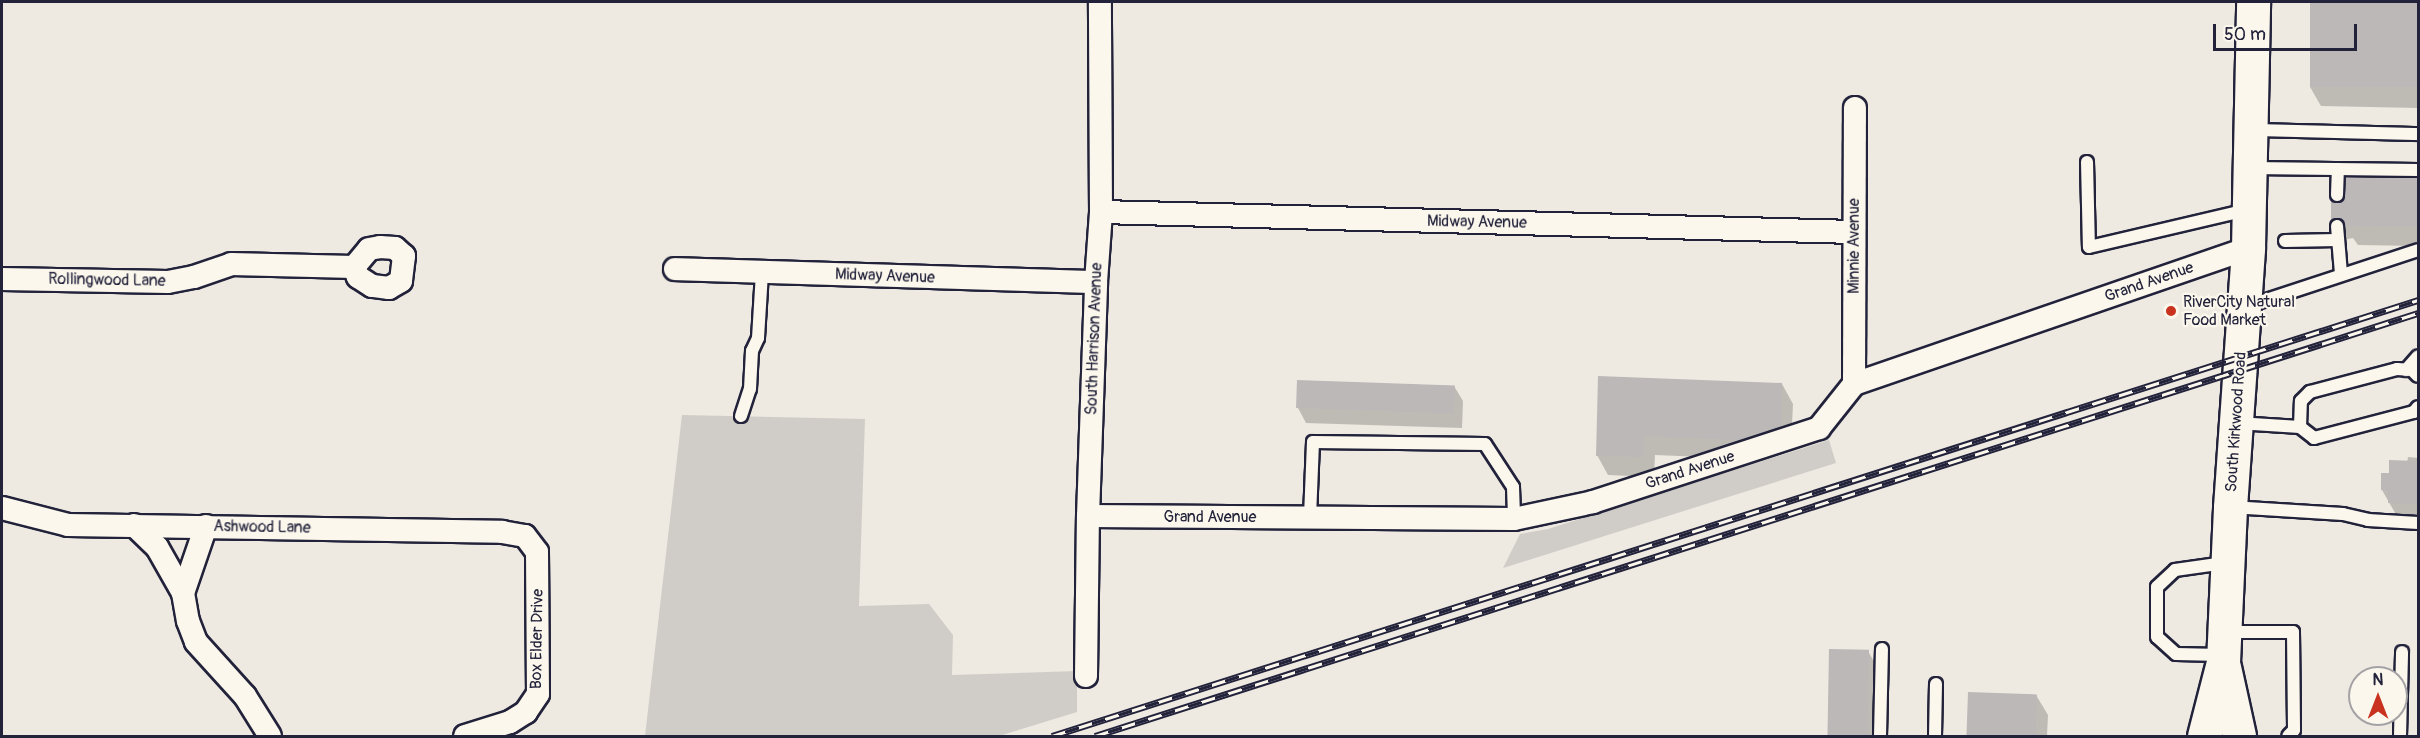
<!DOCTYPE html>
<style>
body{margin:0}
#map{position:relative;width:2420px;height:738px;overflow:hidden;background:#eeeae2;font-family:Pangolin,sans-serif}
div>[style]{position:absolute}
.green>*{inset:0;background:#d0cdc9}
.shadow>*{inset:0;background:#0003}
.building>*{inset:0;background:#bcb8b8;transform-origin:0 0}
.roads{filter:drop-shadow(2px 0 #22223b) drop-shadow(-2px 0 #22223b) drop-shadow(0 2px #22223b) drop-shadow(0 -2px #22223b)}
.lane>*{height:12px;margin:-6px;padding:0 6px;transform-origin:6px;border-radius:6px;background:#fbf7ec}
.street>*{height:22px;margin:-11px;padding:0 11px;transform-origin:11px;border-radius:11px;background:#fbf7ec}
.primary>*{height:33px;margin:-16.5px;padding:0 16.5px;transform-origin:16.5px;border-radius:16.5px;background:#fbf7ec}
.rail>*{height:7px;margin-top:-3.5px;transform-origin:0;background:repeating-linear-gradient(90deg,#fbf7ec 0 14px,#22223b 0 28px);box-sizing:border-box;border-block:2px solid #22223b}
.dots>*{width:16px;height:16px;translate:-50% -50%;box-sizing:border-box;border:3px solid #fbf7ec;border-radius:50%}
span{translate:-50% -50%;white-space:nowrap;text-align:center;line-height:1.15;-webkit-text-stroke:4.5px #fbf7ec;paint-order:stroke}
.street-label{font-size:16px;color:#22223b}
.poi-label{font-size:16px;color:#22223b}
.left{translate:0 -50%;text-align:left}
.frame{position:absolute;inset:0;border:3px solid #22223b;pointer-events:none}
.north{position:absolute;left:2348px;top:666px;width:60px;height:60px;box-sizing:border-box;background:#fbf7ec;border:2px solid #a4a2a5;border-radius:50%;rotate:0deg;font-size:16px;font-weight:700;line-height:24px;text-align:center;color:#22223b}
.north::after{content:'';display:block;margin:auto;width:21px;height:27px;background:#c8321e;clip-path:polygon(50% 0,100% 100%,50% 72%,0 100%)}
.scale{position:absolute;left:2213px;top:24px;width:144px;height:27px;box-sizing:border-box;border:3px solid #22223b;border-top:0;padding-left:8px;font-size:18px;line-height:21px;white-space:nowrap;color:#22223b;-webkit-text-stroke:4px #fbf7ec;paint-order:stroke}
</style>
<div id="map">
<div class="green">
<div style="clip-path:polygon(682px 415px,865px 419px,859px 606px,929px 604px,953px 635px,952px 675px,1077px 671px,1077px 712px,999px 736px,645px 736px)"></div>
<div style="clip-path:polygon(1829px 440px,1836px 463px,1503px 568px,1520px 534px,1548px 529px)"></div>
</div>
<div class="shadow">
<div style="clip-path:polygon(2311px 2px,2418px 2px,2418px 108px,2321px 106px,2310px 87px)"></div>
<div style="clip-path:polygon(2347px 179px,2418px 180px,2418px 246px,2358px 245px,2353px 238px,2343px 240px,2332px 221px,2332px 203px,2337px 205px,2345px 201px)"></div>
<div style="clip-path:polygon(1600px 378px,1782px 384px,1793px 404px,1791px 446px,1752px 459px,1655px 455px,1654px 477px,1608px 475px,1597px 455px)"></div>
<div style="clip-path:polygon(1299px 381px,1454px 386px,1463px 401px,1462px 428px,1306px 423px,1298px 408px)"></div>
<div style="clip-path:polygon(2408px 457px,2418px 458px,2418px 524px,2398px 518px,2382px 490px,2390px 475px,2407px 463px)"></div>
<div style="clip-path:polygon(1831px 651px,1868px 651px,1877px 667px,1876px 736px,1829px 736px)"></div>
<div style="clip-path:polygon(1969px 694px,2036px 695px,2048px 715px,2047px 736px,1968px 736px)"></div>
</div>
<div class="building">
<div style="left:2310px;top:2px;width:108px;height:85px"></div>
<div style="clip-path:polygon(2346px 177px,2418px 178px,2418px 227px,2345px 226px,2340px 218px,2331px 221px,2331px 200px,2337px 203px,2344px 200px)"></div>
<div style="clip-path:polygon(1598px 376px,1782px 383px,1781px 426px,1761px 433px,1751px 433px,1751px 436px,1740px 440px,1644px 436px,1643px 457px,1596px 456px)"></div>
<div style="left:1297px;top:380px;width:158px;height:28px;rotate:2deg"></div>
<div style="clip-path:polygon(2389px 460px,2418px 461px,2418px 504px,2388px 503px,2388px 491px,2381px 490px,2381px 473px,2389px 473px)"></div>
<div style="left:1829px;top:649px;width:40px;height:87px;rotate:1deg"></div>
<div style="left:1968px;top:692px;width:69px;height:44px;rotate:2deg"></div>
</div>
<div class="roads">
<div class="lane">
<div style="left:2253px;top:130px;width:165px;rotate:1.4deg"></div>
<div style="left:2087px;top:162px;width:85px;rotate:88.7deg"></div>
<div style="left:2089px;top:247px;width:162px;rotate:-13.2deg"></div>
<div style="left:2252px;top:168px;width:166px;rotate:0.7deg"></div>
<div style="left:2337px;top:195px;width:26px;rotate:-88deg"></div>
<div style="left:2337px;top:226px;width:48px;rotate:85.2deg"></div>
<div style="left:2285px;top:241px;width:53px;rotate:-1.1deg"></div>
<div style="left:2245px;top:307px;width:182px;rotate:-18.2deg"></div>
<div style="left:2406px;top:370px;width:18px;rotate:-49deg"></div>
<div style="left:741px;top:416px;width:28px;rotate:-72deg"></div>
<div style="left:750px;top:389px;width:38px;rotate:-87deg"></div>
<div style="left:752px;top:351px;width:14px;rotate:-65deg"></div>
<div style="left:758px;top:338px;width:66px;rotate:-86.5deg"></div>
<div style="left:2237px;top:423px;width:63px;rotate:3.6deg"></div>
<div style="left:2300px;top:427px;width:18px;rotate:38deg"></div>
<div style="left:2314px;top:438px;width:103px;rotate:-14.6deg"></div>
<div style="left:2414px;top:412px;width:6px;rotate:-51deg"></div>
<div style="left:2300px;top:427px;width:26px;rotate:-88deg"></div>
<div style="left:2301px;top:401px;width:13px;rotate:-45deg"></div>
<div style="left:2310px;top:392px;width:90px;rotate:-14.8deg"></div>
<div style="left:2397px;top:369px;width:15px;rotate:4deg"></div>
<div style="left:2412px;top:370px;width:8px;rotate:45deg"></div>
<div style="left:2231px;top:507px;width:112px;rotate:3.6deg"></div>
<div style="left:2343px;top:514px;width:26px;rotate:13deg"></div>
<div style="left:2368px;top:520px;width:50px;rotate:3.4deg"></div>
<div style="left:1310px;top:517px;width:75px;rotate:-87.7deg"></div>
<div style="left:1313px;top:442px;width:172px;rotate:0.7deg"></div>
<div style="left:1485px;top:444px;width:51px;rotate:56.9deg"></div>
<div style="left:1513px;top:487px;width:32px;rotate:88deg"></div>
<div style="left:2227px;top:632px;width:66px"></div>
<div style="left:2293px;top:632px;width:98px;rotate:89.4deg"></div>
<div style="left:2294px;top:730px;width:8px;rotate:135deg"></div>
<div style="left:2221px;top:655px;width:45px;rotate:-178.7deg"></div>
<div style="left:2176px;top:654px;width:25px;rotate:-138deg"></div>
<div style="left:2157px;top:637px;width:50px;rotate:-90deg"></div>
<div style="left:2157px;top:587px;width:25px;rotate:-43deg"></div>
<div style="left:2175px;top:570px;width:50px;rotate:-8deg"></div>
<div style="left:1880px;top:736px;width:87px;rotate:-88.7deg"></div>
<div style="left:1935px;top:736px;width:52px;rotate:-88.9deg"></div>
<div style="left:2400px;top:736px;width:84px;rotate:-88.6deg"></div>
</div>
<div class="street">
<div style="left:1101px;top:212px;width:753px;rotate:1.52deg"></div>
<div style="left:380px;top:247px;width:15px;rotate:4deg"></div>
<div style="left:395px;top:248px;width:12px;rotate:42deg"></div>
<div style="left:404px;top:256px;width:25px;rotate:97deg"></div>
<div style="left:401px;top:281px;width:14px;rotate:150deg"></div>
<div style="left:389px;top:288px;width:17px;rotate:-173deg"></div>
<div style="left:372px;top:286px;width:17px;rotate:-147deg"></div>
<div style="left:358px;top:277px;width:11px;rotate:-112deg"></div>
<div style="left:354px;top:267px;width:23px;rotate:-50deg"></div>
<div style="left:369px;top:249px;width:11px;rotate:-10deg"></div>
<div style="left:675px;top:269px;width:421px;rotate:1.8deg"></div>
<div style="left:2px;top:279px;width:166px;rotate:1deg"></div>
<div style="left:168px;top:282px;width:26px;rotate:-11deg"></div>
<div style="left:194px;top:277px;width:39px;rotate:-19deg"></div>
<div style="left:231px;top:264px;width:123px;rotate:1.4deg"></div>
<div style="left:1854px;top:384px;width:276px;rotate:-89.8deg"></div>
<div style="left:2px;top:508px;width:68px;rotate:14.4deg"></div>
<div style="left:68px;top:525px;width:434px;rotate:0.9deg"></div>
<div style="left:502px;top:532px;width:23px;rotate:10deg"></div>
<div style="left:525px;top:536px;width:20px;rotate:53deg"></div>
<div style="left:537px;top:552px;width:142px;rotate:89.6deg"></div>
<div style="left:538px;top:694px;width:22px;rotate:124deg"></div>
<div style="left:526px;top:712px;width:19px;rotate:148deg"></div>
<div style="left:510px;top:722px;width:47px;rotate:162.7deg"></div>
<div style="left:1088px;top:516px;width:426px;rotate:0.4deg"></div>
<div style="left:1514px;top:519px;width:81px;rotate:-12.1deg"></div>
<div style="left:1593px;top:502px;width:238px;rotate:-18.1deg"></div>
<div style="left:1819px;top:428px;width:56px;rotate:-51.5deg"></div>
<div style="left:1854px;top:384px;width:417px;rotate:-19deg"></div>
<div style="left:134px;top:525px;width:32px;rotate:44deg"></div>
<div style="left:157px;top:547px;width:53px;rotate:60.5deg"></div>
<div style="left:206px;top:526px;width:71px;rotate:108.9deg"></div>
<div style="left:183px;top:593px;width:28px;rotate:80deg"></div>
<div style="left:188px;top:621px;width:22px;rotate:69deg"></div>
<div style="left:196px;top:642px;width:73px;rotate:47.8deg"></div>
<div style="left:245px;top:696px;width:47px;rotate:58deg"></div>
<div style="left:1086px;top:676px;width:160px;rotate:-89.3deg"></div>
<div style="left:1088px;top:516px;width:234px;rotate:-88deg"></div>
<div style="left:1096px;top:282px;width:70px;rotate:-85.9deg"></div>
<div style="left:1101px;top:212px;width:210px;rotate:-90.3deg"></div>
</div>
<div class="primary">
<div style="left:2224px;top:667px;width:71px;rotate:77.7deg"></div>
<div style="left:2204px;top:736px;width:76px;rotate:-75.6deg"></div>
<div style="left:2223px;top:662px;width:155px;rotate:-87.4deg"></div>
<div style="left:2230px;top:507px;width:260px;rotate:-86deg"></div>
<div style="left:2248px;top:248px;width:246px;rotate:-88.8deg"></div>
</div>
</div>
<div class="rail">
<div style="left:1052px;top:736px;width:1434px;rotate:-17.7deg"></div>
<div style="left:1095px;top:736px;width:1389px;rotate:-17.73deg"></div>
</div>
<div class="dots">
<div style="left:2171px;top:311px;background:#c8321e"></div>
</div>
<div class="street-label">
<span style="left:1477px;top:222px;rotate:1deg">Midway Avenue</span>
<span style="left:1854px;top:246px;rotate:-90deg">Minnie Avenue</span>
<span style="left:885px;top:276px;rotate:2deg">Midway Avenue</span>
<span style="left:107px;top:280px;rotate:1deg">Rollingwood Lane</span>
<span style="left:2149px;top:282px;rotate:-19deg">Grand Avenue</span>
<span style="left:1094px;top:339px;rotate:-88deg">South Harrison Avenue</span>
<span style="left:2236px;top:422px;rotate:-86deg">South Kirkwood Road</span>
<span style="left:1690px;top:470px;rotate:-18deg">Grand Avenue</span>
<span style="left:1210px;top:517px">Grand Avenue</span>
<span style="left:262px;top:527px;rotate:1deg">Ashwood Lane</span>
<span style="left:537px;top:639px;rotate:-89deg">Box Elder Drive</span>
</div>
<div class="poi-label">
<span class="left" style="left:2183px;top:311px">RiverCity Natural<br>Food Market</span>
</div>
<div class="frame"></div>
<div class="north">N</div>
<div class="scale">50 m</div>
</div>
